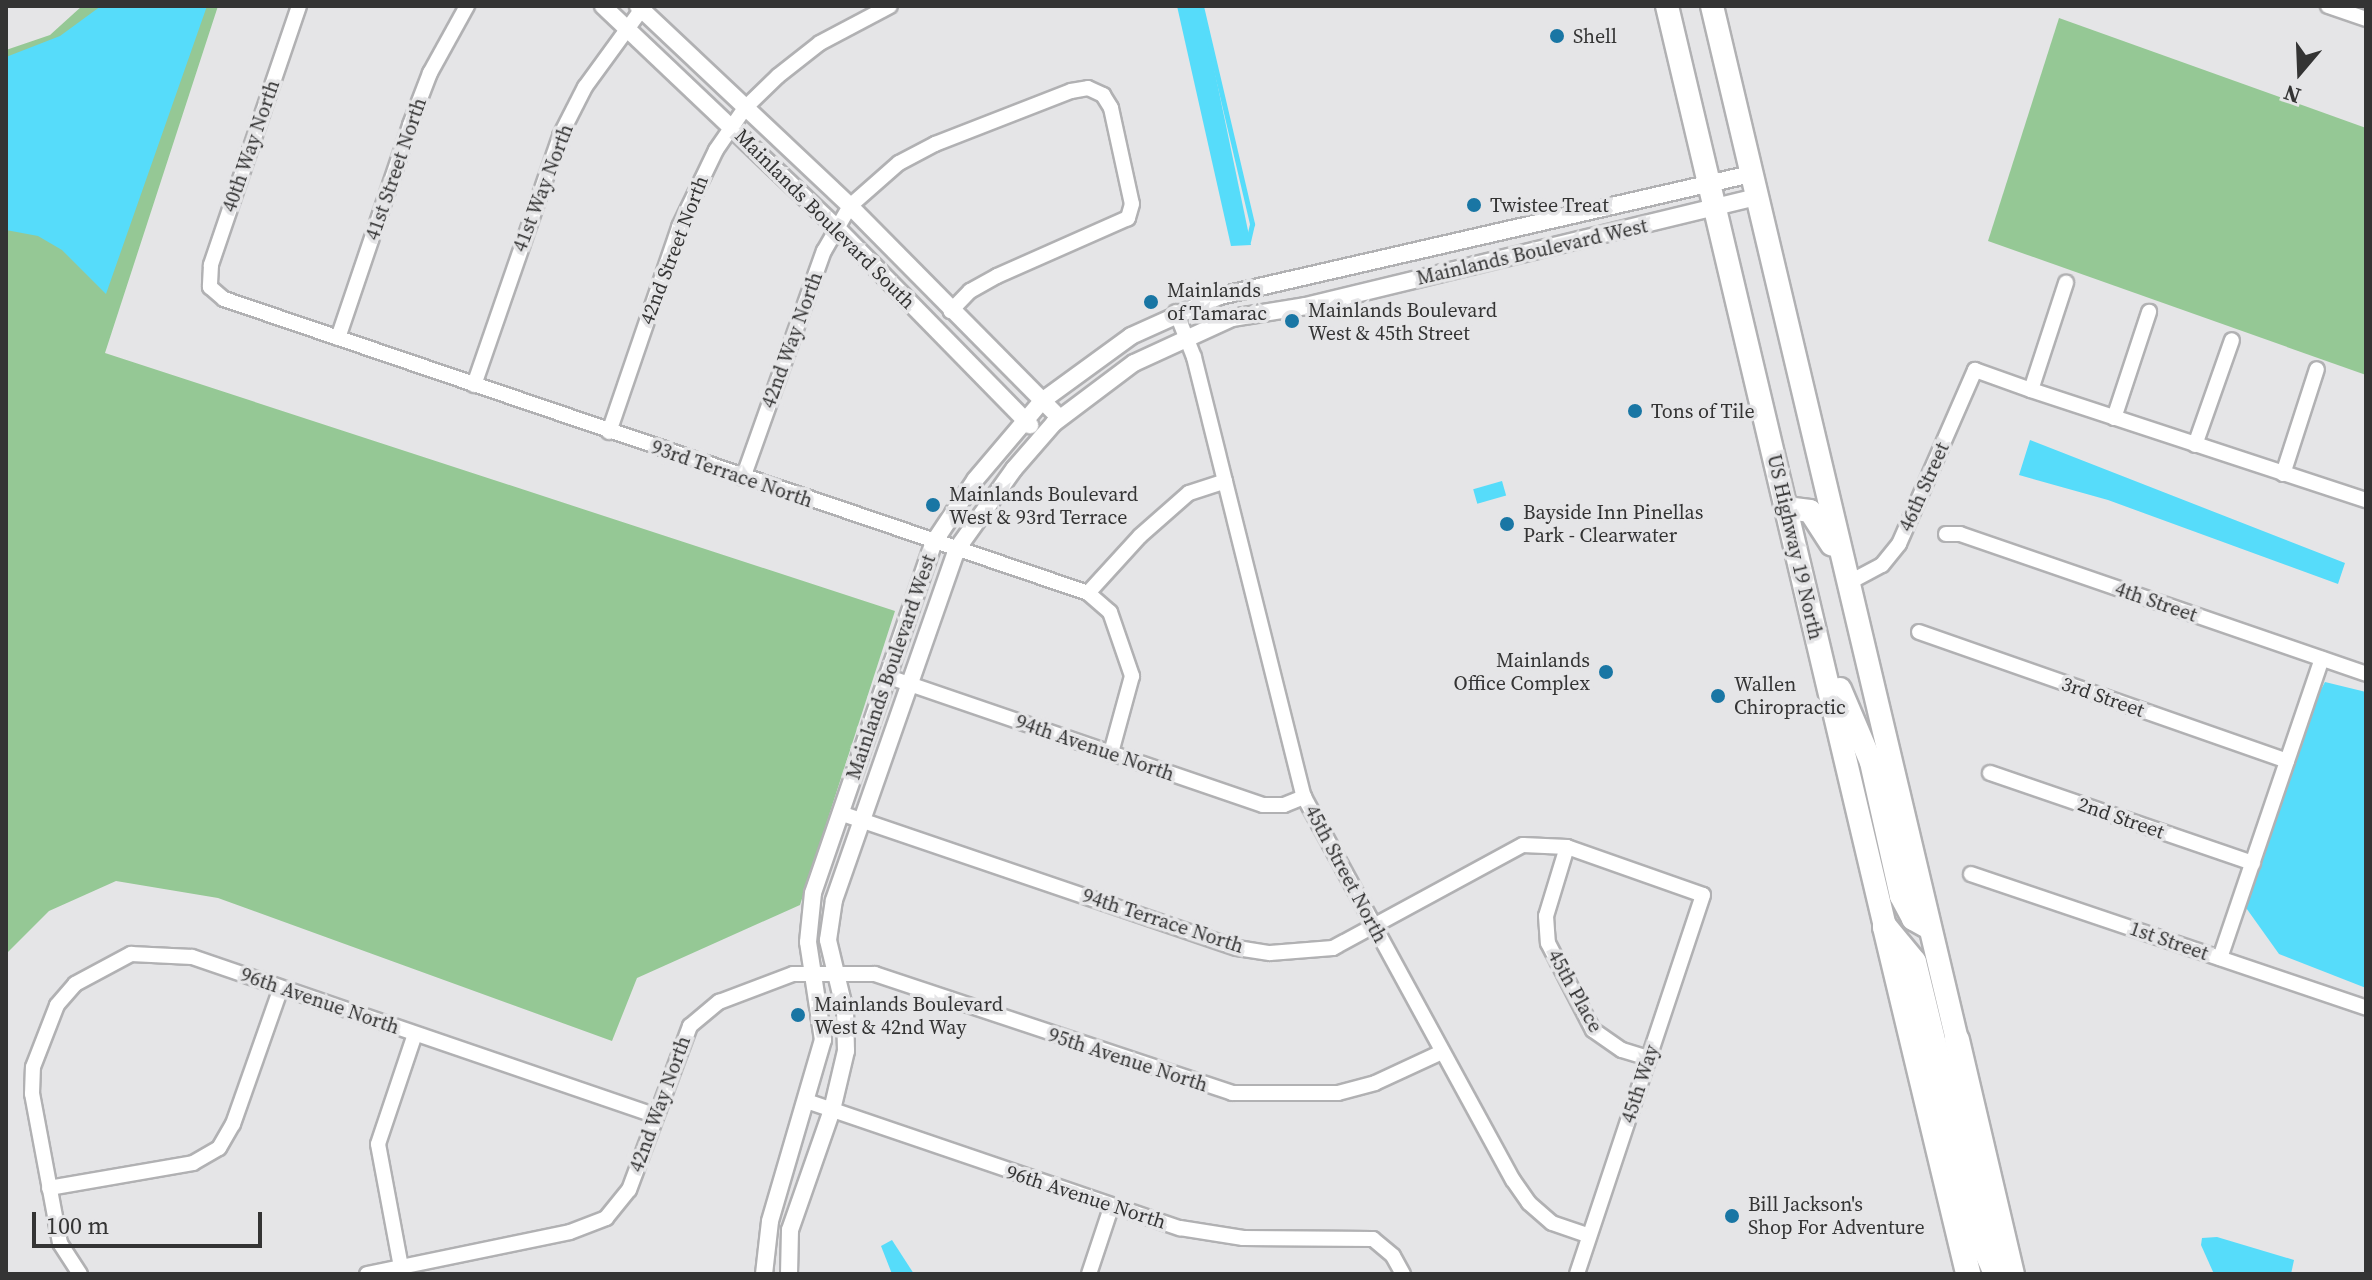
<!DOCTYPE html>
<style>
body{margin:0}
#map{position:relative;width:2372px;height:1280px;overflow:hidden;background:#e5e5e7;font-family:"Source Serif 4",serif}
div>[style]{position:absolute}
.green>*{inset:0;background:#95c895}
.water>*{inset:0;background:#56dcfa;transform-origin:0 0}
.stream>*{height:5px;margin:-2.5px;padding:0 2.5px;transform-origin:2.5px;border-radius:2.5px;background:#56dcfa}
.roads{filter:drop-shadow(2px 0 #b1b1b3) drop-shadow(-2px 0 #b1b1b3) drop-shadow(0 2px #b1b1b3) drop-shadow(0 -2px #b1b1b3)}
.minor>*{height:14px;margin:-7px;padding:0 7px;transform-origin:7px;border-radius:7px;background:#fff}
.tertiary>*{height:16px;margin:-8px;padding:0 8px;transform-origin:8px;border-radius:8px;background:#fff}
.trunk>*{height:22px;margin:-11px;padding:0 11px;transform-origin:11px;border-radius:11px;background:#fff}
.motorway>*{height:24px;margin:-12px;padding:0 12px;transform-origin:12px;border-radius:12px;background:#fff}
.dots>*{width:22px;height:22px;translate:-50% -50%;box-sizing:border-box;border:4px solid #e5e5e7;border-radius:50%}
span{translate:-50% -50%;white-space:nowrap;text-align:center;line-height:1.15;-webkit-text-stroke:7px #e5e5e7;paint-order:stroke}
.poi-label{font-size:20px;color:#343434}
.left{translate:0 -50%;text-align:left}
.right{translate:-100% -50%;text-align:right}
.street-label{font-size:20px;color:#343434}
.frame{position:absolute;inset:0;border:8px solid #343434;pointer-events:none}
.north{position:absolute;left:2260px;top:32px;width:80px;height:80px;-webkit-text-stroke:6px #e5e5e7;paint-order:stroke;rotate:199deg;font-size:22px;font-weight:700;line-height:32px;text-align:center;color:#343434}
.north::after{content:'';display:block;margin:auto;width:28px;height:36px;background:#343434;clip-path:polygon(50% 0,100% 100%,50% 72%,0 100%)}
.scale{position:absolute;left:32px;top:1212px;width:230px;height:36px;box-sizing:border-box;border:4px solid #343434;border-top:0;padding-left:10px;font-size:24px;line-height:28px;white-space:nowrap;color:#343434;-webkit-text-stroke:6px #e5e5e7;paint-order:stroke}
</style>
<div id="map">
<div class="green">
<div style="clip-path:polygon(82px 6px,218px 6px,105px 353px,895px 611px,800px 905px,637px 978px,612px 1041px,218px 898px,116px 881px,49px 911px,6px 954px,6px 50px,50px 35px)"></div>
<div style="clip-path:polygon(2059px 18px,2366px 128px,2366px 375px,1988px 241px)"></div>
</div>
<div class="water">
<div style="clip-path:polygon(101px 6px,207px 6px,106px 294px,62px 250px,38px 236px,6px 230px,6px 57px,60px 36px)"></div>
<div style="clip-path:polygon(1177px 6px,1201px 6px,1251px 245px,1231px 246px)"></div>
<div style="clip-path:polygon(2030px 440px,2345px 563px,2338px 584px,2108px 500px,2019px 475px)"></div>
<div style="left:1502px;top:481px;width:15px;height:30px;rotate:74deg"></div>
<div style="clip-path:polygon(2325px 682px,2366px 692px,2366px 988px,2279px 954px,2244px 905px,2296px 736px)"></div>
<div style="clip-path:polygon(2217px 1237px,2294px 1260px,2291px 1274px,2214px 1274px,2201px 1245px,2202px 1238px)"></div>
<div style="clip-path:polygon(892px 1240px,914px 1274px,892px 1274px,881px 1246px)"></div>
</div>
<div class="stream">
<div style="left:1201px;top:6px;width:224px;rotate:76.8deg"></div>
<div style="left:1252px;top:224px;width:17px;rotate:103deg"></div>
</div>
<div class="roads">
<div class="minor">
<div style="left:299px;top:6px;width:274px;rotate:108.8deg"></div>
<div style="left:211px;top:265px;width:22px;rotate:93deg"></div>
<div style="left:210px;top:287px;width:18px;rotate:41deg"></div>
<div style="left:224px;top:299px;width:913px;rotate:18.79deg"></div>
<div style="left:1088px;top:593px;width:29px;rotate:41deg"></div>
<div style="left:1110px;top:612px;width:68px;rotate:71deg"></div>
<div style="left:1132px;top:676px;width:80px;rotate:105.3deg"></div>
<div style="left:2328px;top:6px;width:40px;rotate:18.9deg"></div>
<div style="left:1176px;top:312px;width:48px;rotate:68.2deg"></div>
<div style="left:1194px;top:357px;width:454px;rotate:76deg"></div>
<div style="left:1304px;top:797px;width:436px;rotate:61.4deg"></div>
<div style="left:1513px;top:1180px;width:28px;rotate:55deg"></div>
<div style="left:1529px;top:1203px;width:30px;rotate:41deg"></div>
<div style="left:1552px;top:1223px;width:39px;rotate:19deg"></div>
<div style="left:338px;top:338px;width:225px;rotate:-71.3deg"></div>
<div style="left:410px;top:125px;width:56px;rotate:-69deg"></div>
<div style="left:430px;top:73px;width:77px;rotate:-61.1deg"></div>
<div style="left:474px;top:385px;width:263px;rotate:-70.9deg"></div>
<div style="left:560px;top:136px;width:55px;rotate:-63deg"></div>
<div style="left:585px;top:87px;width:100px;rotate:-53.9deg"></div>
<div style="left:2031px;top:390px;width:353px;rotate:18.2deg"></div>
<div style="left:2114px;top:418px;width:112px;rotate:-71.7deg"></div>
<div style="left:609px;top:432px;width:217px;rotate:-71.1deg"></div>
<div style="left:679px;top:227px;width:85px;rotate:-64.3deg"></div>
<div style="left:716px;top:150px;width:51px;rotate:-55.4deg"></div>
<div style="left:745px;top:108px;width:46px;rotate:-44.1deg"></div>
<div style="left:778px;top:76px;width:53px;rotate:-38.2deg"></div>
<div style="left:820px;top:43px;width:79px;rotate:-27.9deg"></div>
<div style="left:2195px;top:445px;width:111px;rotate:-70.6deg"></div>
<div style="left:2283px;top:474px;width:110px;rotate:-72.1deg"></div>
<div style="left:743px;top:478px;width:241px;rotate:-70.4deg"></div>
<div style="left:824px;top:251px;width:52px;rotate:-60deg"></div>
<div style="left:850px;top:206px;width:65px;rotate:-41.3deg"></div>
<div style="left:899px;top:163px;width:41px;rotate:-27.8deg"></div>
<div style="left:935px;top:144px;width:146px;rotate:-21.3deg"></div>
<div style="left:1071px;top:91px;width:17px;rotate:-10deg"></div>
<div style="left:1088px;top:88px;width:17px;rotate:25deg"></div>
<div style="left:1103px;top:95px;width:15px;rotate:58deg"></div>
<div style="left:1111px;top:108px;width:98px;rotate:77.7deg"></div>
<div style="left:1132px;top:204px;width:15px;rotate:106deg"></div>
<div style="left:1128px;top:218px;width:143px;rotate:156.1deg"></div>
<div style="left:997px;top:276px;width:31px;rotate:151deg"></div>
<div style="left:970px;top:291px;width:28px;rotate:134deg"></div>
<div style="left:1946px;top:534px;width:14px"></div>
<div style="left:1960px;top:534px;width:429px;rotate:19deg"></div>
<div style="left:1848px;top:583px;width:38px;rotate:-28deg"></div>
<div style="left:1882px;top:565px;width:27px;rotate:-51deg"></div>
<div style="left:1899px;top:544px;width:190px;rotate:-66.4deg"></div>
<div style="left:1975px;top:370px;width:59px;rotate:19.7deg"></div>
<div style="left:2031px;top:390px;width:113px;rotate:-71.9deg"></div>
<div style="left:1088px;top:593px;width:77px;rotate:-47.6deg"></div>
<div style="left:1140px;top:536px;width:65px;rotate:-41.3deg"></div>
<div style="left:1189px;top:493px;width:38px;rotate:-18deg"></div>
<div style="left:1919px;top:632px;width:390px;rotate:19.3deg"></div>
<div style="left:886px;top:676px;width:398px;rotate:18.9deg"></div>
<div style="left:1263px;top:805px;width:21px"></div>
<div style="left:1284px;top:805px;width:22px;rotate:-22deg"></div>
<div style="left:1990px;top:773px;width:278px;rotate:18.9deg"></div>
<div style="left:840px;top:813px;width:419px;rotate:18.8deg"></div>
<div style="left:1237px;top:948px;width:33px;rotate:9deg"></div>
<div style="left:1270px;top:953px;width:63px;rotate:-4.5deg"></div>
<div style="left:1333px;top:948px;width:216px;rotate:-28.5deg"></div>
<div style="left:1523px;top:845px;width:44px;rotate:2.6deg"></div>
<div style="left:1567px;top:847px;width:144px;rotate:19.4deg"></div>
<div style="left:1703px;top:895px;width:399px;rotate:108.4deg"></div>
<div style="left:1567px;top:847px;width:72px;rotate:106.9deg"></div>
<div style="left:1546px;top:916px;width:27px;rotate:86deg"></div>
<div style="left:1548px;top:943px;width:98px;rotate:62.7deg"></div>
<div style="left:1593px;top:1030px;width:35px;rotate:35deg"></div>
<div style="left:1622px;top:1050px;width:27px;rotate:17deg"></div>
<div style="left:1971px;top:874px;width:417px;rotate:18.7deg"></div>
<div style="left:2220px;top:958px;width:316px;rotate:-71.2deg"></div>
<div style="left:809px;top:1102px;width:392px;rotate:18.8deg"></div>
<div style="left:1180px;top:1228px;width:64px;rotate:9deg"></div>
<div style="left:1243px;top:1238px;width:130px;rotate:0.4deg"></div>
<div style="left:1373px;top:1239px;width:26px;rotate:40deg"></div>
<div style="left:1393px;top:1256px;width:21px;rotate:61deg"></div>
<div style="left:49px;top:1188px;width:146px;rotate:-9.8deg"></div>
<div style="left:193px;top:1163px;width:30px;rotate:-30deg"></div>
<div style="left:219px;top:1148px;width:28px;rotate:-60deg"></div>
<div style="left:233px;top:1124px;width:144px;rotate:-70.6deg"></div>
<div style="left:401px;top:1267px;width:125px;rotate:-100.6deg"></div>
<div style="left:378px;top:1144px;width:116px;rotate:-71.4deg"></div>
<div style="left:80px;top:1274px;width:37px;rotate:-123deg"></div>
<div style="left:60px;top:1243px;width:152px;rotate:-100.6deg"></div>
<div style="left:32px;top:1094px;width:27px;rotate:-88deg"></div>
<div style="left:33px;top:1067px;width:66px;rotate:-68.8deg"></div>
<div style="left:57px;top:1005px;width:28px;rotate:-49deg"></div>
<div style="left:75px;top:984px;width:64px;rotate:-28.2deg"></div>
<div style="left:131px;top:954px;width:61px;rotate:2.8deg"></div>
<div style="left:192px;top:957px;width:490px;rotate:18.9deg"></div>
<div style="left:367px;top:1274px;width:207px;rotate:-11.7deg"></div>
<div style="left:570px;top:1232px;width:39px;rotate:-21deg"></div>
<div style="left:606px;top:1218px;width:36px;rotate:-51deg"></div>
<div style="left:629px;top:1190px;width:175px;rotate:-69.6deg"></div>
<div style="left:690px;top:1026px;width:38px;rotate:-40deg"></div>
<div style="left:719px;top:1002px;width:79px;rotate:-20.7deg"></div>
<div style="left:793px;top:974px;width:82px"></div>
<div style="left:875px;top:974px;width:376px;rotate:18.4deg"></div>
<div style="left:1232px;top:1093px;width:106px"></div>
<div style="left:1338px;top:1093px;width:38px;rotate:-15deg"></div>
<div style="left:1375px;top:1083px;width:74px;rotate:-24.8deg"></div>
<div style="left:1089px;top:1274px;width:70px;rotate:-71.6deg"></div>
</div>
<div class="tertiary">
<div style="left:603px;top:6px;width:320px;rotate:43.5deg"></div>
<div style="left:835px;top:226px;width:279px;rotate:45.6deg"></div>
<div style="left:638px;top:6px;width:291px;rotate:43.3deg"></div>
<div style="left:850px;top:206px;width:298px;rotate:45.3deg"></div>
<div style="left:764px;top:1274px;width:53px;rotate:-83.5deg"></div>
<div style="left:770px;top:1221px;width:189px;rotate:-73.7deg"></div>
<div style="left:823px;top:1040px;width:99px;rotate:-98.7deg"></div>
<div style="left:808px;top:942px;width:49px;rotate:-84.2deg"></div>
<div style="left:813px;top:893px;width:371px;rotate:-71deg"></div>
<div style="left:934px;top:542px;width:74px;rotate:-56.5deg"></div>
<div style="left:975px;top:480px;width:104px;rotate:-49.7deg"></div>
<div style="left:1042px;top:401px;width:110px;rotate:-36.1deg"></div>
<div style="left:1131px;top:336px;width:98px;rotate:-24.2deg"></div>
<div style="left:1220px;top:296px;width:545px;rotate:-12.94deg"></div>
<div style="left:789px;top:1274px;width:44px;rotate:-88.7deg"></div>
<div style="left:790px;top:1230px;width:127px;rotate:-70.7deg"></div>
<div style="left:832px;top:1110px;width:61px;rotate:-76.7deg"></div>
<div style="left:846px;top:1051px;width:40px;rotate:-91.4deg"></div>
<div style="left:845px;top:1011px;width:73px;rotate:-103.5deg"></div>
<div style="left:828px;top:940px;width:40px;rotate:-81.5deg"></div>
<div style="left:834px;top:900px;width:372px;rotate:-70.7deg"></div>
<div style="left:957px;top:549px;width:98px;rotate:-54.5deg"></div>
<div style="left:1014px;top:469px;width:61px;rotate:-49deg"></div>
<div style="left:1054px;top:423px;width:100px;rotate:-36.9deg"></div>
<div style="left:1134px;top:363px;width:108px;rotate:-24.7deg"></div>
<div style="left:1232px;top:318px;width:75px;rotate:-9.2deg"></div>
<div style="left:1306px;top:306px;width:464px;rotate:-13.6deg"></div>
</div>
<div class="trunk">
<div style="left:1667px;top:6px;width:946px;rotate:76.68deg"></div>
<div style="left:1712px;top:6px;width:1063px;rotate:76.67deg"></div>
<div style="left:1786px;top:508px;width:24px;rotate:7deg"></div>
<div style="left:1810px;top:511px;width:40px;rotate:57.1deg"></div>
<div style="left:1840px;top:689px;width:79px;rotate:67deg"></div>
<div style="left:1871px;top:762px;width:137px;rotate:77.4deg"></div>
<div style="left:1901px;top:896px;width:26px;rotate:62deg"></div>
<div style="left:1913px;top:919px;width:18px;rotate:29deg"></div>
</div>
<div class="motorway">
<div style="left:1885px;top:927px;width:45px;rotate:50.4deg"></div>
<div style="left:1914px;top:962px;width:288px;rotate:76.3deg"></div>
<div style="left:1982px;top:1242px;width:35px;rotate:66deg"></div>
<div style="left:1885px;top:927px;width:357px;rotate:76.5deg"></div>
<div style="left:1957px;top:1040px;width:240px;rotate:76.8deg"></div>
</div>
</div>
<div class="dots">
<div style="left:1557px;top:36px;background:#1976a4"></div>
<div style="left:1474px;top:205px;background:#1976a4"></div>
<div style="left:1151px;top:302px;background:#1976a4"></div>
<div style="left:1292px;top:321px;background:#1976a4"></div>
<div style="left:1635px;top:411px;background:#1976a4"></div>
<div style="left:933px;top:505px;background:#1976a4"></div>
<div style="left:1507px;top:524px;background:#1976a4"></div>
<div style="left:1606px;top:672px;background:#1976a4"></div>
<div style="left:1718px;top:696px;background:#1976a4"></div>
<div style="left:798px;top:1015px;background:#1976a4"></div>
<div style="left:1732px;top:1216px;background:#1976a4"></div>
</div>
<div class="poi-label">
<span class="left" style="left:1573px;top:36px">Shell</span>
<span class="left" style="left:1490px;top:205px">Twistee Treat</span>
<span class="left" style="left:1167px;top:302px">Mainlands<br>of Tamarac</span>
<span class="left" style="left:1308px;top:322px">Mainlands Boulevard<br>West &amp; 45th Street</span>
<span class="left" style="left:1651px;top:411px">Tons of Tile</span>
<span class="left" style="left:949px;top:506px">Mainlands Boulevard<br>West &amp; 93rd Terrace</span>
<span class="left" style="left:1523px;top:524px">Bayside Inn Pinellas<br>Park - Clearwater</span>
<span class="right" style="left:1590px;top:672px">Mainlands<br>Office Complex</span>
<span class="left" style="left:1734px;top:696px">Wallen<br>Chiropractic</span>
<span class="left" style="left:814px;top:1016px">Mainlands Boulevard<br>West &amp; 42nd Way</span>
<span class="left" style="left:1748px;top:1216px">Bill Jackson's<br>Shop For Adventure</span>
</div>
<div class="street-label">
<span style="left:251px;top:146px;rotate:-71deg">40th Way North</span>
<span style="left:396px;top:169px;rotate:-71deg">41st Street North</span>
<span style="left:543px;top:188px;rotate:-69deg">41st Way North</span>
<span style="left:825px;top:219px;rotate:45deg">Mainlands Boulevard South</span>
<span style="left:674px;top:250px;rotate:-69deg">42nd Street North</span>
<span style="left:1532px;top:252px;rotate:-13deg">Mainlands Boulevard West</span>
<span style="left:792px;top:340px;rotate:-70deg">42nd Way North</span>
<span style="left:732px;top:474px;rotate:19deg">93rd Terrace North</span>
<span style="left:1924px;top:487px;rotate:-66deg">46th Street</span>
<span style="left:1795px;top:547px;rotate:77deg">US Highway 19 North</span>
<span style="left:2156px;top:602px;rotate:19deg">4th Street</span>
<span style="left:891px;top:667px;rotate:-71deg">Mainlands Boulevard West</span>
<span style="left:2103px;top:697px;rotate:19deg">3rd Street</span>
<span style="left:1095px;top:748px;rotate:19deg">94th Avenue North</span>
<span style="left:2121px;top:818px;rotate:19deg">2nd Street</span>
<span style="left:1346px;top:874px;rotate:62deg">45th Street North</span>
<span style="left:1163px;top:921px;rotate:18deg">94th Terrace North</span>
<span style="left:2169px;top:941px;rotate:19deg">1st Street</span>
<span style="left:1575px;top:991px;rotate:61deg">45th Place</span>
<span style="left:320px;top:1001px;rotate:19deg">96th Avenue North</span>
<span style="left:1128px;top:1060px;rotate:18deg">95th Avenue North</span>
<span style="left:1640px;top:1084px;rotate:-72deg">45th Way</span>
<span style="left:660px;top:1104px;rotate:-70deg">42nd Way North</span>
<span style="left:1086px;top:1197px;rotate:18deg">96th Avenue North</span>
</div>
<div class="frame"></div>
<div class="north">N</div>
<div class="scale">100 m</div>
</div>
